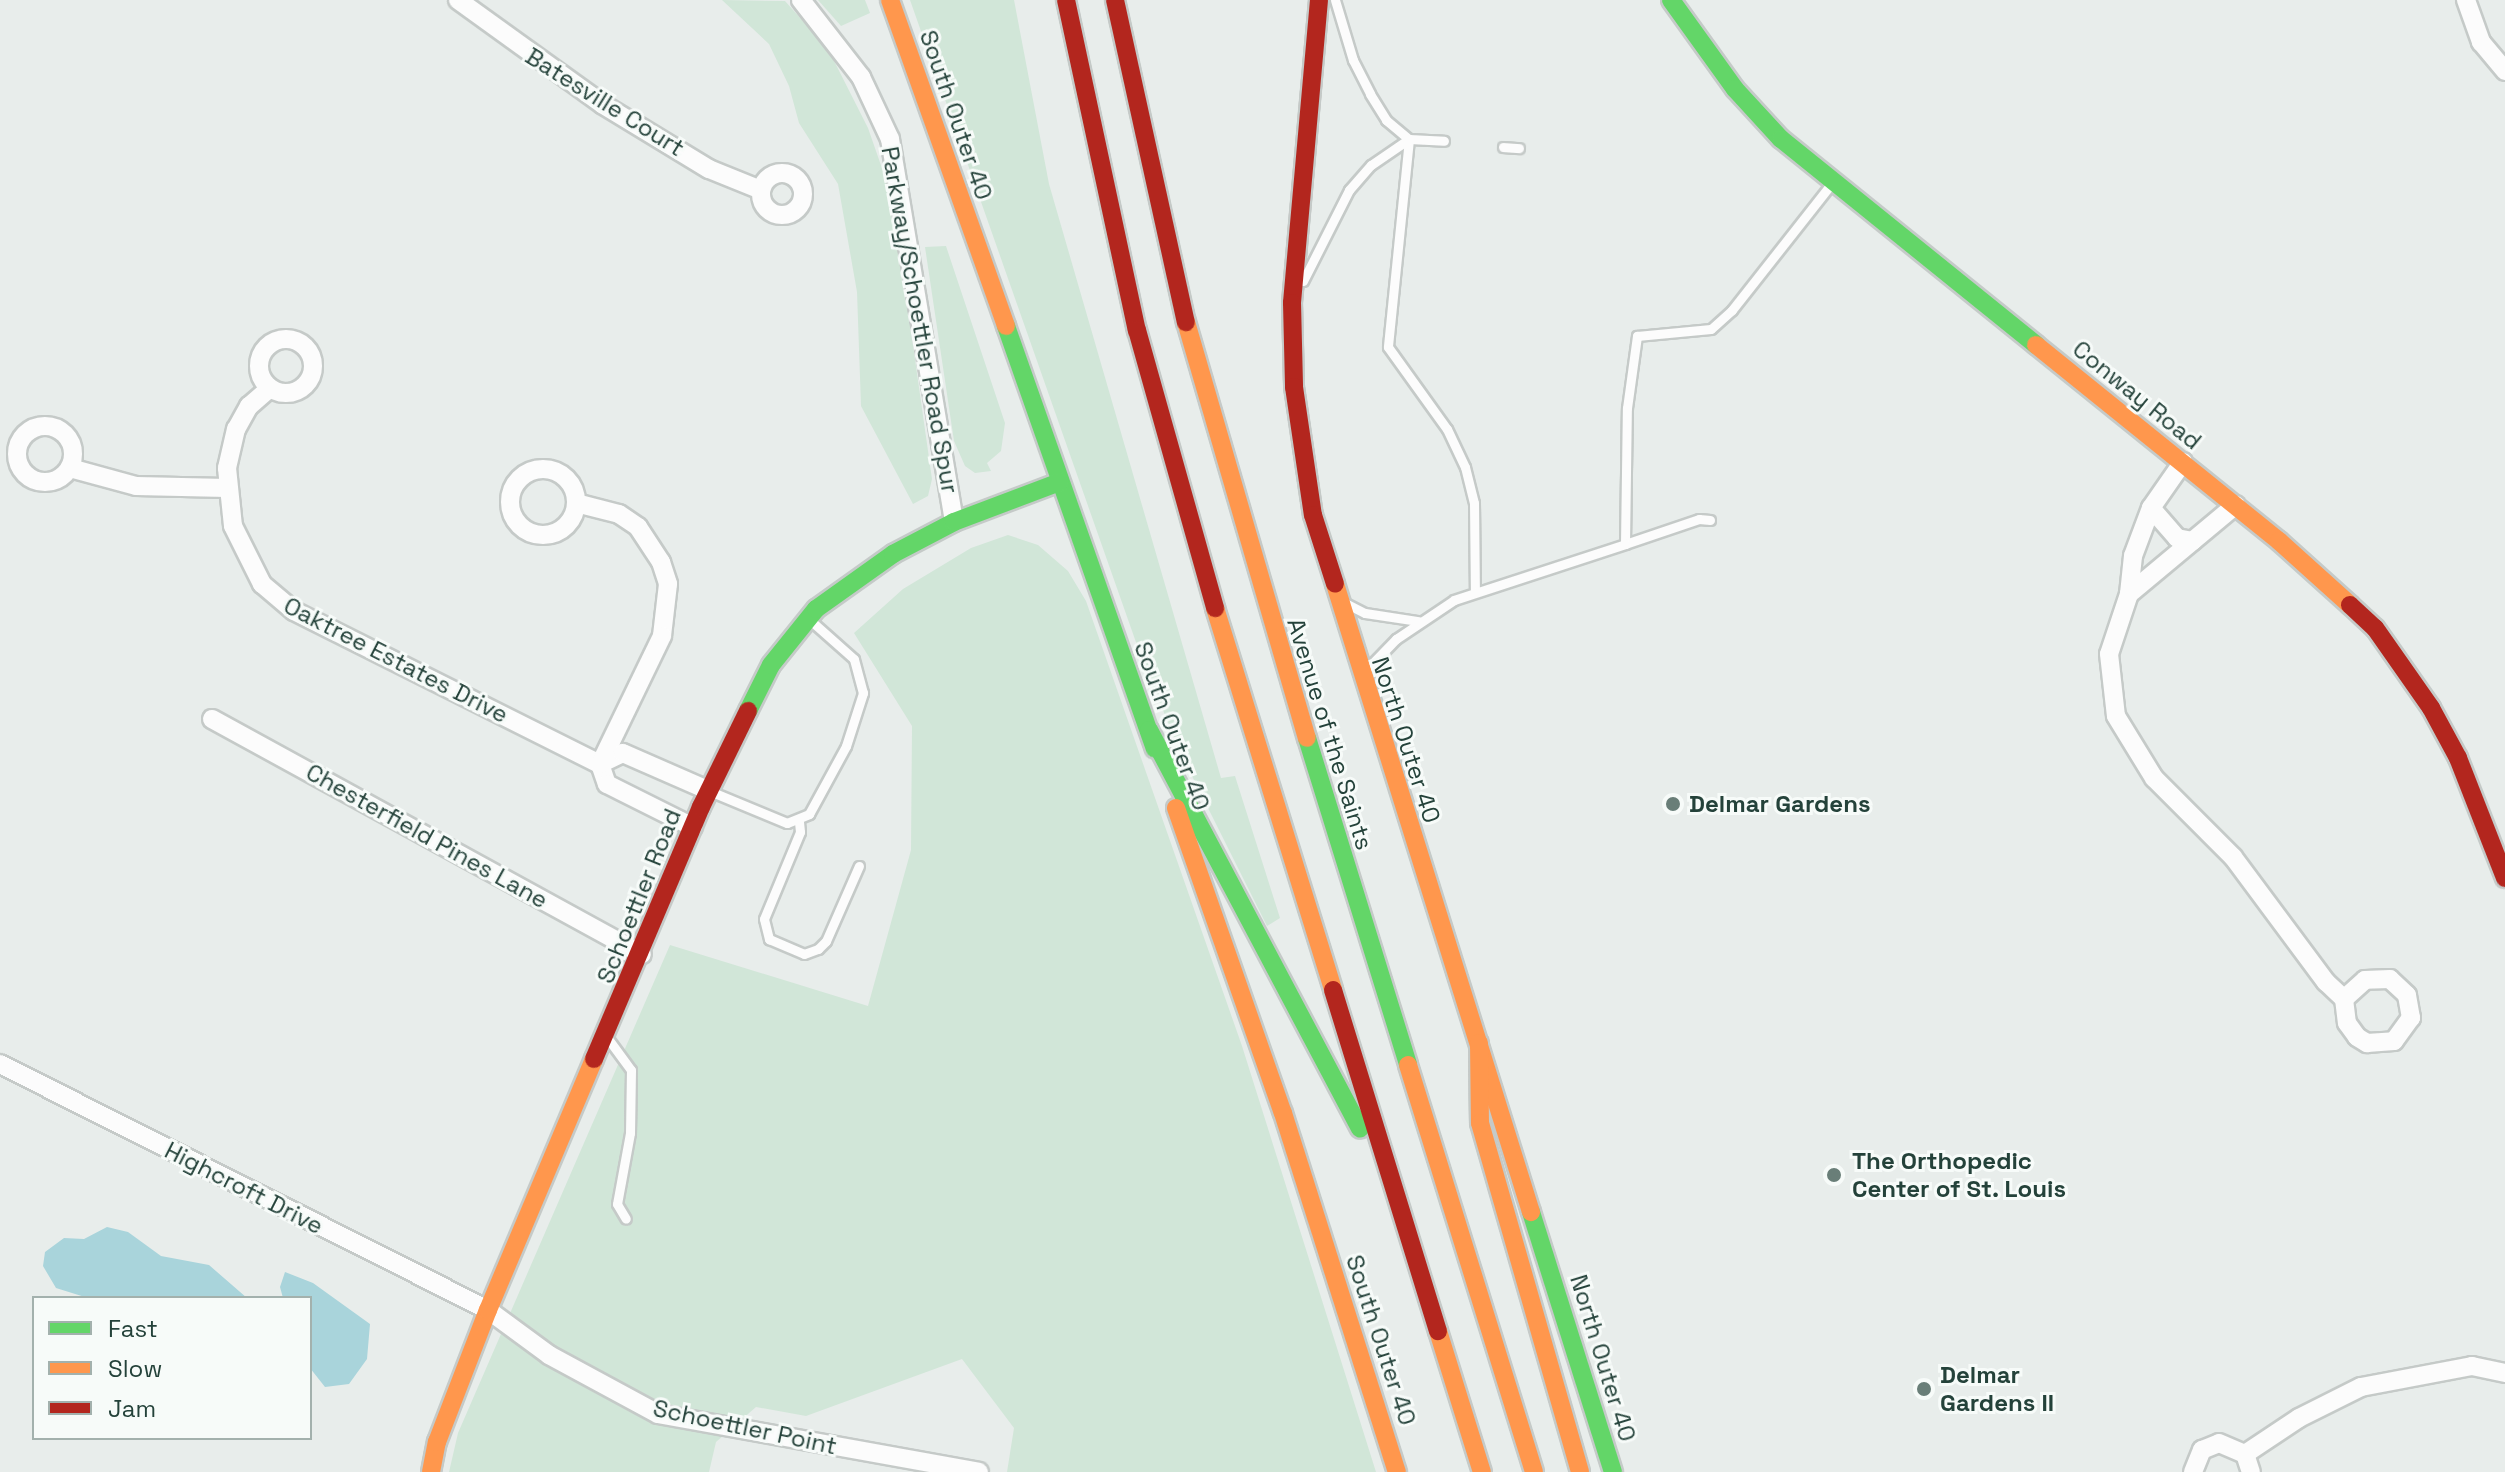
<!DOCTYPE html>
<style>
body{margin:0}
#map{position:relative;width:2505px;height:1472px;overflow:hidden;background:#e8edeb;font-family:"Space Grotesk",sans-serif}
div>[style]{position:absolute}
.green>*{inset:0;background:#d1e6d8}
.water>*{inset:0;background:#a9d4db}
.roads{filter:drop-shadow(2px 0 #c5cac8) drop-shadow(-2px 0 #c5cac8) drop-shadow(0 2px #c5cac8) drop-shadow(0 -2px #c5cac8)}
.lane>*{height:9px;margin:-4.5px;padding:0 4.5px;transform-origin:4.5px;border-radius:4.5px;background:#fcfcfc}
.street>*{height:18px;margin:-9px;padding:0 9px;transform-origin:9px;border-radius:9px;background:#fcfcfc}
.street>.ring{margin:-9px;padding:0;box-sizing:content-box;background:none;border:18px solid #fcfcfc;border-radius:50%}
.fast>*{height:18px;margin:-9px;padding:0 9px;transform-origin:9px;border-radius:9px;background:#63d668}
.slow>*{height:18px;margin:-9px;padding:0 9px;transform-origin:9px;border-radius:9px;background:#ff974d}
.jam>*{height:18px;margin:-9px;padding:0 9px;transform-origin:9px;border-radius:9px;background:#b3261e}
.dots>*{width:22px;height:22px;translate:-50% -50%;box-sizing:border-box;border:4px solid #f7fbf9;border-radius:50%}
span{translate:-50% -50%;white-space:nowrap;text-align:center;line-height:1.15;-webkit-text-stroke:6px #f7fbf9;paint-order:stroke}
.street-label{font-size:24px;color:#24423a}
.poi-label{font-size:24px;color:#24423a;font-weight:700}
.left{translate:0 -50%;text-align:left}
.legend{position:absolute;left:32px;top:1296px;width:280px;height:144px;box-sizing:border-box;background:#f7fbf9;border:2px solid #a3b1ad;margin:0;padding:10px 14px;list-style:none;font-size:24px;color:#24423a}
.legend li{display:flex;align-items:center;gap:16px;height:40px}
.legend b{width:40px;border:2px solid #a3b1ad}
</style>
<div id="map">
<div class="green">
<div style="clip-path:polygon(722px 0,785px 1px,828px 49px,868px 128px,892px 197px,932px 479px,928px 496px,913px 504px,861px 406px,857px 292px,838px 184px,799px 123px,789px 86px,769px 44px)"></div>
<div style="clip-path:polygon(818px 0,865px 0,870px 13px,841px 26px)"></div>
<div style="clip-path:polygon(910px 0,1014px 0,1049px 184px,1221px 778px,1235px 776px,1280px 918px,1267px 926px,1183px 758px,1144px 665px)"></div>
<div style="clip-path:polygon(946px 246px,1005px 423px,1001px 451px,987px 463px,991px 471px,975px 473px,965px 466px,954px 441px,925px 247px)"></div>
<div style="clip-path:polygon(1008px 535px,1038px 545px,1068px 571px,1086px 601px,1242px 1046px,1376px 1472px,1007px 1472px,1014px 1428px,962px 1359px,806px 1416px,756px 1407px,716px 1442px,709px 1472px,449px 1472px,458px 1433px,670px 945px,868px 1006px,911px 850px,912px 726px,854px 633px,903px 589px,971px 548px)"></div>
</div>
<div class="water">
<div style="clip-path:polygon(107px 1227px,128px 1232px,161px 1256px,209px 1265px,247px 1298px,88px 1298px,56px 1288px,43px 1266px,45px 1252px,64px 1238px,84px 1239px)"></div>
<div style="clip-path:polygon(285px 1272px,313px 1283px,370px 1324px,367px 1359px,349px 1384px,325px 1387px,310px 1368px,310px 1298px,283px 1298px,280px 1287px)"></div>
</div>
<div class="roads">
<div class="lane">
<div style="left:1335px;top:0;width:63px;rotate:73.3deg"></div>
<div style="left:1353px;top:60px;width:38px;rotate:63deg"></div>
<div style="left:1370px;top:94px;width:31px;rotate:58deg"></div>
<div style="left:1386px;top:120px;width:30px;rotate:40deg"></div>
<div style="left:1409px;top:139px;width:209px;rotate:95.8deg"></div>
<div style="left:1388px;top:347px;width:101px;rotate:54.3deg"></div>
<div style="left:1447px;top:429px;width:42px;rotate:64.7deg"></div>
<div style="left:1465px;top:467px;width:37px;rotate:76deg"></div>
<div style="left:1474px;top:503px;width:89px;rotate:89.4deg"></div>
<div style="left:1503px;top:147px;width:16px;rotate:4deg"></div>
<div style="left:1303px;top:281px;width:102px;rotate:-63.2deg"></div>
<div style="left:1349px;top:190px;width:33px;rotate:-49deg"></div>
<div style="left:1371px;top:165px;width:46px;rotate:-34.4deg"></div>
<div style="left:1409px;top:139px;width:35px;rotate:3deg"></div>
<div style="left:1710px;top:520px;width:11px;rotate:-175deg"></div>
<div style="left:1699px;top:519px;width:78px;rotate:161.3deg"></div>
<div style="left:1625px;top:544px;width:136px;rotate:-89.2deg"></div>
<div style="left:1627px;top:408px;width:73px;rotate:-82.1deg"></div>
<div style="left:1637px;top:336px;width:74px;rotate:-5.4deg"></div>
<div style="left:1711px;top:329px;width:28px;rotate:-42deg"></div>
<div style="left:1732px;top:310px;width:162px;rotate:-51.8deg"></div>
<div style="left:1345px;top:603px;width:22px;rotate:27deg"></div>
<div style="left:1365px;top:613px;width:54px;rotate:8.6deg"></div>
<div style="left:1365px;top:671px;width:45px;rotate:-45.9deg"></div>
<div style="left:1396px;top:639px;width:70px;rotate:-33.9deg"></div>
<div style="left:1454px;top:600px;width:180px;rotate:-18.1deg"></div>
<div style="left:712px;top:792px;width:81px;rotate:22.5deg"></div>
<div style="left:787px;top:823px;width:24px;rotate:-22deg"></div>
<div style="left:809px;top:814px;width:77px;rotate:-61.4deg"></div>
<div style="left:846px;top:746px;width:56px;rotate:-72.2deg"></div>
<div style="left:863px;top:693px;width:35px;rotate:-105deg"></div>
<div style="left:854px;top:659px;width:57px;rotate:-138.5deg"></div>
<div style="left:799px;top:822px;width:10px;rotate:84deg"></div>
<div style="left:800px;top:832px;width:94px;rotate:112.5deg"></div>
<div style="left:764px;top:919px;width:21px;rotate:76deg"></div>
<div style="left:769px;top:939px;width:38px;rotate:23deg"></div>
<div style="left:804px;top:954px;width:15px;rotate:-20deg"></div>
<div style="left:818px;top:949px;width:11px;rotate:-45deg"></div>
<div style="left:826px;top:941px;width:82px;rotate:-66.3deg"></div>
<div style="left:606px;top:1036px;width:42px;rotate:53.7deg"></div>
<div style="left:631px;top:1070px;width:63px;rotate:90.9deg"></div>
<div style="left:630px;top:1133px;width:72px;rotate:100.4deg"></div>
<div style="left:617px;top:1204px;width:17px;rotate:59deg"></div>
</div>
<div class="street">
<div style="left:458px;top:0;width:178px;rotate:35.8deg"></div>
<div style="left:602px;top:104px;width:125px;rotate:31.3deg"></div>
<div style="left:709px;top:169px;width:56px;rotate:22deg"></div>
<div style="left:801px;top:0;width:98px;rotate:52.1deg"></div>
<div style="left:861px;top:77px;width:68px;rotate:64.9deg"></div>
<div style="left:890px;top:139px;width:388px;rotate:80.5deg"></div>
<div style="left:2466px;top:0;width:45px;rotate:70.3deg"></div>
<div style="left:2481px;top:42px;width:38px;rotate:50deg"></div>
<div class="ring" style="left:761px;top:173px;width:24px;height:24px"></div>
<div class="ring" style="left:259px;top:339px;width:36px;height:36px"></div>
<div style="left:270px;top:388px;width:28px;rotate:139deg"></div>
<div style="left:249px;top:406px;width:26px;rotate:119deg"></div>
<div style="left:236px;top:429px;width:40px;rotate:103deg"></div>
<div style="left:227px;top:468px;width:58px;rotate:84.1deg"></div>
<div style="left:233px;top:526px;width:65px;rotate:63.4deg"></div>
<div style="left:262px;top:584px;width:42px;rotate:40.2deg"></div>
<div style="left:294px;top:611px;width:342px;rotate:26.6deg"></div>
<div style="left:600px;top:764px;width:21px;rotate:71deg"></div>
<div style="left:607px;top:784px;width:96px;rotate:26.6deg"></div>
<div class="ring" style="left:17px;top:426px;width:38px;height:38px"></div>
<div style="left:2183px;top:462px;width:56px;rotate:124.8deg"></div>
<div style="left:2151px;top:508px;width:51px;rotate:110.6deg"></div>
<div style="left:2133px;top:556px;width:38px;rotate:96deg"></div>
<div style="left:2129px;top:594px;width:63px;rotate:108.4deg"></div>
<div style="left:2109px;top:654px;width:62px;rotate:83.6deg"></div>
<div style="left:2116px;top:716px;width:73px;rotate:58.5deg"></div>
<div style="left:2154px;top:778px;width:112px;rotate:45deg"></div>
<div style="left:2233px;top:857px;width:156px;rotate:53.4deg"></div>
<div style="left:2326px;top:982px;width:25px;rotate:43deg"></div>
<div style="left:2344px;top:999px;width:24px;rotate:83deg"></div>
<div style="left:2347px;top:1023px;width:17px;rotate:54deg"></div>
<div style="left:2357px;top:1037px;width:12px;rotate:31deg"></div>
<div style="left:2367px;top:1043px;width:27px;rotate:-4deg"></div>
<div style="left:2394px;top:1041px;width:29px;rotate:-54deg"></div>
<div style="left:2411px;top:1018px;width:23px;rotate:-100deg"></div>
<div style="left:2407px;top:995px;width:23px;rotate:-137deg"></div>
<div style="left:2390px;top:979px;width:25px;rotate:178deg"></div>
<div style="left:2365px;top:980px;width:28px;rotate:138deg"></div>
<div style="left:70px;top:468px;width:68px;rotate:15.3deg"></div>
<div style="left:136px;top:486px;width:91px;rotate:1.3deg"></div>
<div class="ring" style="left:510px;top:469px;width:48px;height:48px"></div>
<div style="left:576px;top:503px;width:44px;rotate:14.3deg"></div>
<div style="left:619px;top:514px;width:23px;rotate:34deg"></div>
<div style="left:638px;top:527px;width:42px;rotate:56.7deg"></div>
<div style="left:661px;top:562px;width:23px;rotate:72deg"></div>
<div style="left:668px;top:584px;width:52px;rotate:96.6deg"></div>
<div style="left:662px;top:636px;width:142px;rotate:115.8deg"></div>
<div style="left:2151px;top:508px;width:40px;rotate:49deg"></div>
<div style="left:2177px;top:538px;width:16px;rotate:11deg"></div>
<div style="left:2129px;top:594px;width:139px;rotate:-39.8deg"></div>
<div style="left:212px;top:719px;width:490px;rotate:28.7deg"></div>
<div style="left:600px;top:764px;width:25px;rotate:-26deg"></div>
<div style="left:623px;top:753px;width:95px;rotate:23.6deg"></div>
<div style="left:0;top:1064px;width:546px;rotate:26.75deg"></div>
<div style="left:488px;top:1310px;width:76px;rotate:36.4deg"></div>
<div style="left:549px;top:1355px;width:124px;rotate:28.4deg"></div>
<div style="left:658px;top:1414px;width:326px;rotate:10.2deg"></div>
<div style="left:2245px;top:1454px;width:65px;rotate:-33.7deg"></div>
<div style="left:2299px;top:1418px;width:69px;rotate:-26.6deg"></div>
<div style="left:2361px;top:1387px;width:113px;rotate:-10.7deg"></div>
<div style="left:2472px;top:1366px;width:34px;rotate:12deg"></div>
<div style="left:2193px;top:1472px;width:24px;rotate:-68deg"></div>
<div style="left:2202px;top:1450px;width:18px;rotate:-22deg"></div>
<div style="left:2219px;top:1443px;width:28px;rotate:23deg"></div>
<div style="left:2245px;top:1454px;width:19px;rotate:72deg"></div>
</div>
<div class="fast">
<div style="left:1671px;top:0;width:110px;rotate:54.3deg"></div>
<div style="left:1735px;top:89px;width:68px;rotate:47.4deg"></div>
<div style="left:1781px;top:139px;width:328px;rotate:38.9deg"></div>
<div style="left:1006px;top:326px;width:448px;rotate:70.6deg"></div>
<div style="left:748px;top:711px;width:51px;rotate:-63.4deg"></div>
<div style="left:771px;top:665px;width:72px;rotate:-51.2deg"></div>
<div style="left:816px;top:609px;width:95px;rotate:-35.5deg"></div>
<div style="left:893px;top:554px;width:69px;rotate:-27.7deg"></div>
<div style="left:954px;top:522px;width:113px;rotate:-20.7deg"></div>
<div style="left:1149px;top:730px;width:451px;rotate:62.1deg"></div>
<div style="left:1307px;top:738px;width:342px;rotate:72.8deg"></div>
<div style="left:1531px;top:1212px;width:273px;rotate:72.5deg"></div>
</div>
<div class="slow">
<div style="left:890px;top:0;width:346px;rotate:70.4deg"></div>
<div style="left:1186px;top:322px;width:433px;rotate:73.8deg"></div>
<div style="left:2036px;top:345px;width:312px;rotate:38.9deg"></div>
<div style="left:2279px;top:541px;width:96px;rotate:42deg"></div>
<div style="left:1335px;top:584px;width:658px;rotate:72.67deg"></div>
<div style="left:1215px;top:608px;width:400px;rotate:72.8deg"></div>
<div style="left:1176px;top:808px;width:323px;rotate:70.7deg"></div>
<div style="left:1283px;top:1113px;width:377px;rotate:72.4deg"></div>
<div style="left:1479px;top:1043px;width:80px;rotate:89.3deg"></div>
<div style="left:1480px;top:1123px;width:363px;rotate:74deg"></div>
<div style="left:1408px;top:1065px;width:426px;rotate:72.8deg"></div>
<div style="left:1438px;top:1331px;width:148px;rotate:72.7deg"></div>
<div style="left:431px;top:1472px;width:31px;rotate:-79deg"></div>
<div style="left:437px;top:1442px;width:142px;rotate:-68.9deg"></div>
<div style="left:488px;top:1310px;width:272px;rotate:-67.1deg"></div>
</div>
<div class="jam">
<div style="left:1066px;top:0;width:338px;rotate:77.9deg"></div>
<div style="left:1137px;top:330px;width:289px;rotate:74.3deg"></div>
<div style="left:1115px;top:0;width:330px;rotate:77.6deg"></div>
<div style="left:1319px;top:0;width:304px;rotate:95.1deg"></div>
<div style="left:1292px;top:303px;width:84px;rotate:88.6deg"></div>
<div style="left:1294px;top:387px;width:129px;rotate:81.6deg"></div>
<div style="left:1313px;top:515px;width:72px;rotate:72.3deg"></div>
<div style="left:2350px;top:605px;width:34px;rotate:43deg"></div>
<div style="left:2375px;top:628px;width:98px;rotate:55deg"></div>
<div style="left:2431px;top:708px;width:57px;rotate:61.6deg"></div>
<div style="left:2458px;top:758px;width:129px;rotate:68.6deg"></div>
<div style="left:1333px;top:990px;width:357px;rotate:72.9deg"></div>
<div style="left:594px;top:1059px;width:274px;rotate:-67deg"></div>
<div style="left:701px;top:807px;width:107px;rotate:-63.9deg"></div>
</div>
</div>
<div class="dots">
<div style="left:1673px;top:804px;background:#697e78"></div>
<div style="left:1834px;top:1175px;background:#697e78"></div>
<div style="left:1924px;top:1389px;background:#697e78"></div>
</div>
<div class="street-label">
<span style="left:605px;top:102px;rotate:32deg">Batesville Court</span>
<span style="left:956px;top:115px;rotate:71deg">South Outer 40</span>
<span style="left:920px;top:320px;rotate:80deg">Parkway/Schoettler Road Spur</span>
<span style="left:2137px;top:395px;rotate:39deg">Conway Road</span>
<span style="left:396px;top:660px;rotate:27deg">Oaktree Estates Drive</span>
<span style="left:1172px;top:726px;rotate:70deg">South Outer 40</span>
<span style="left:1330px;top:734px;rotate:73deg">Avenue of the Saints</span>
<span style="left:1406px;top:740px;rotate:72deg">North Outer 40</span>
<span style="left:427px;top:836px;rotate:29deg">Chesterfield Pines Lane</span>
<span style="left:639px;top:896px;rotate:-68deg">Schoettler Road</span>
<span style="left:244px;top:1188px;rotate:27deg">Highcroft Drive</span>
<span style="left:1381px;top:1340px;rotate:72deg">South Outer 40</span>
<span style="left:1603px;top:1358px;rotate:73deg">North Outer 40</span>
<span style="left:745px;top:1427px;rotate:12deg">Schoettler Point</span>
</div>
<div class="poi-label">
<span class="left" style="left:1689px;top:804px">Delmar Gardens</span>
<span class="left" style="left:1852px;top:1175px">The Orthopedic<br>Center of St. Louis</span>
<span class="left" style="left:1940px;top:1389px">Delmar<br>Gardens II</span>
</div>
<ul class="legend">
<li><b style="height:10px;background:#63d668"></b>Fast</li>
<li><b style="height:10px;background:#ff974d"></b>Slow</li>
<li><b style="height:10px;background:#b3261e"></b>Jam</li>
</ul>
</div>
